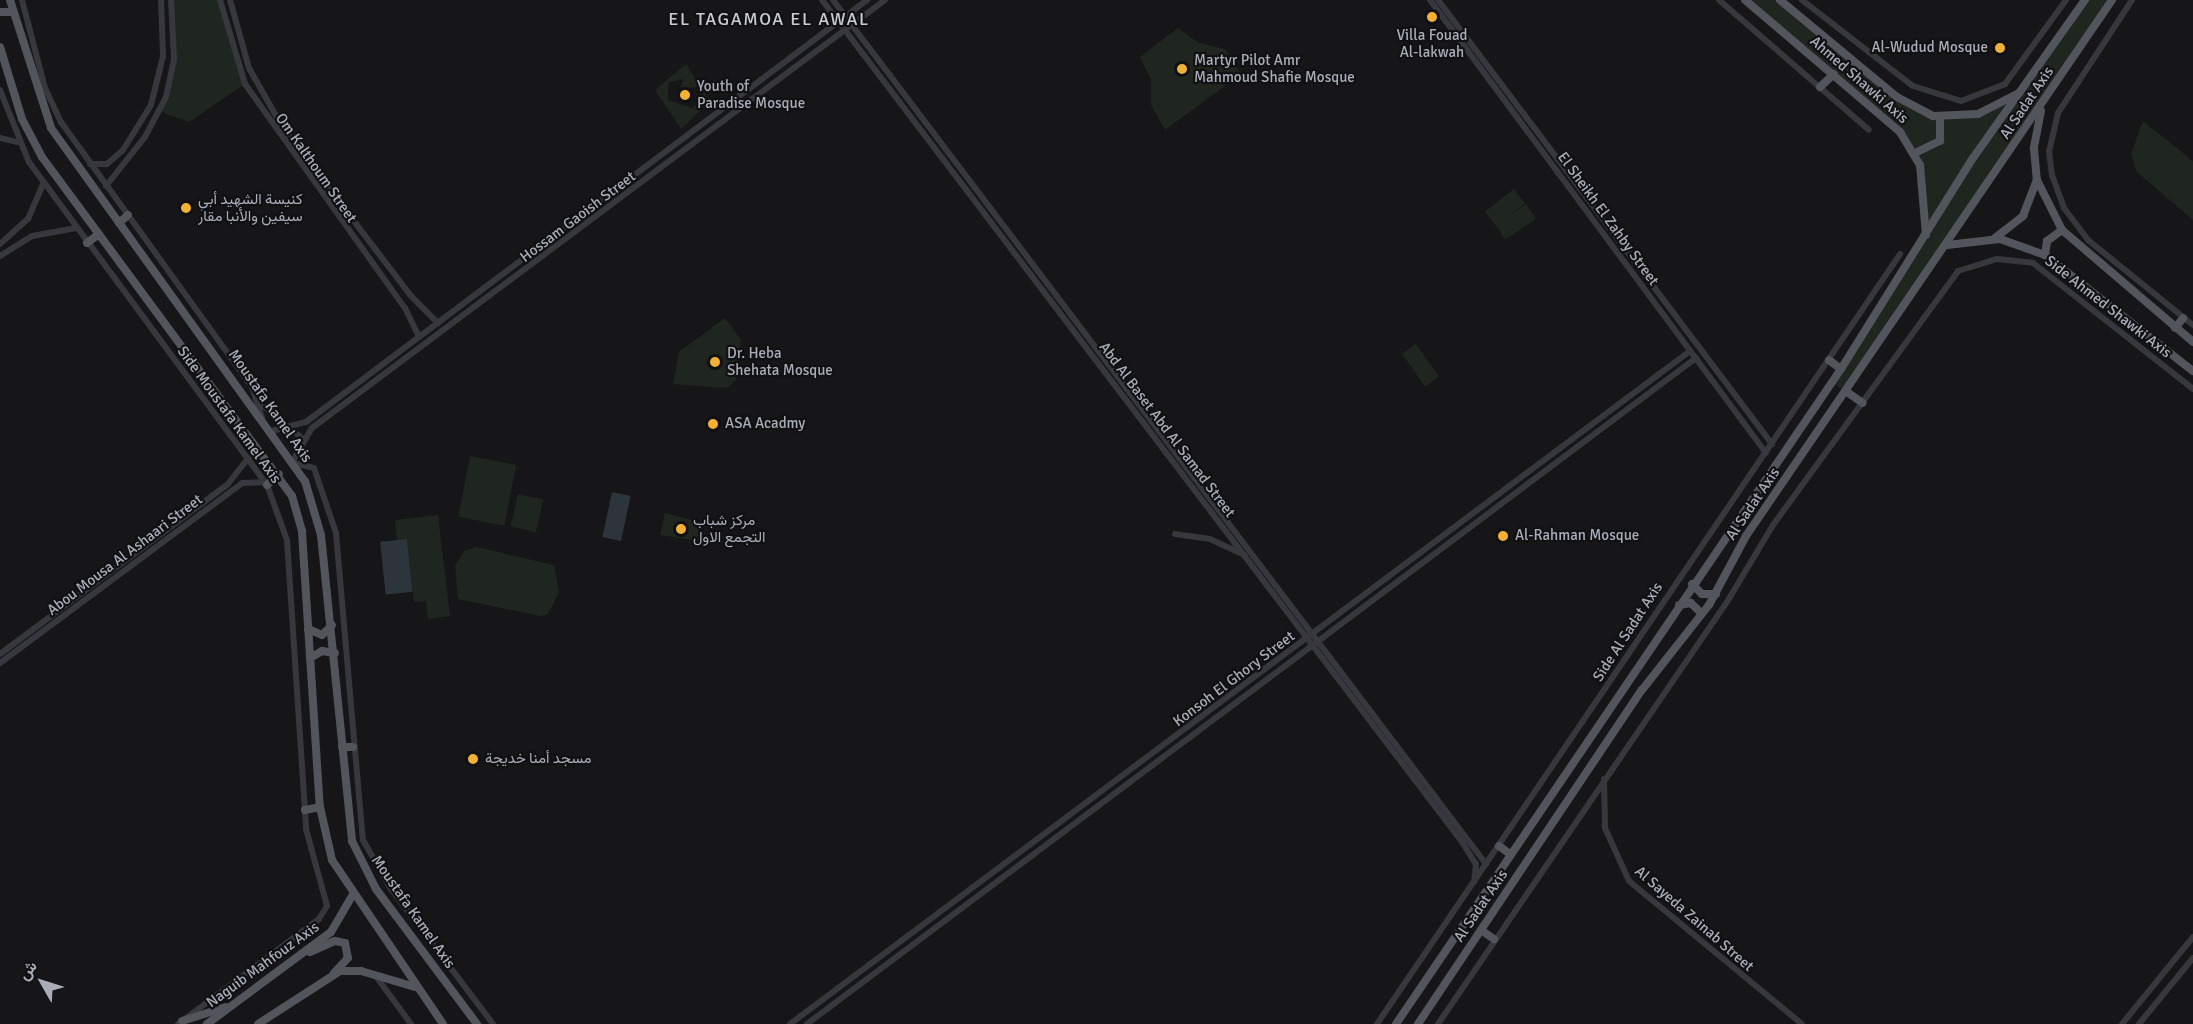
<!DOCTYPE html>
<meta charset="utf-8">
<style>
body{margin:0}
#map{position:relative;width:2193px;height:1024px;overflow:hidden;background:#161618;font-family:Signika,Vazirmatn,sans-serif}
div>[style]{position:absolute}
.green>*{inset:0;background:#1e261f;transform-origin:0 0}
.water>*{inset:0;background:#2c353c;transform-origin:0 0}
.minor>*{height:6px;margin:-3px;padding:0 3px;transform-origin:3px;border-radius:3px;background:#37383d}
.major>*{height:8px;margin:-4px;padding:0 4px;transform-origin:4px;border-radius:4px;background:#53555c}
.dots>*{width:16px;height:16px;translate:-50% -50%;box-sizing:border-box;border:3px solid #111113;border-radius:50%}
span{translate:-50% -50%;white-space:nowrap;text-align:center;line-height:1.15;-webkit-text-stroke:4.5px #111113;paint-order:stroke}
.poi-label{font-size:15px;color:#a8adb8}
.right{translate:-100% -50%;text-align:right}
.left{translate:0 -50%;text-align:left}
.street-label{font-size:15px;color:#a8adb8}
.quarter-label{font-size:18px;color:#c9ccd4;letter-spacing:1.5px}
.north{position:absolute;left:12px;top:952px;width:60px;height:60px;-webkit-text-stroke:4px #111113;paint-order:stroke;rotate:309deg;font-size:16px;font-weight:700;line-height:24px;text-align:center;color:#a8adb8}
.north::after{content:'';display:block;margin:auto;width:21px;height:27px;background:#a8adb8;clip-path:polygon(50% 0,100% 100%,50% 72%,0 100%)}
</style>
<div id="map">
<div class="green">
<div style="clip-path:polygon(171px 0,220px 0,245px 84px,189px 122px,159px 111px,171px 78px)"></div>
<div style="clip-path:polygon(1745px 0,1780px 0,1878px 82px,1933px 116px,1969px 116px,2025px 89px,2085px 0,2112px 0,1847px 392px,1832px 383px,1926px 235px,1920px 165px,1904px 138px)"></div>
<div style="clip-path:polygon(1178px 28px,1199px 43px,1225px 49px,1241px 74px,1165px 130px,1151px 105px,1151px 80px,1140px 57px)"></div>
<div style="clip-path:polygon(evenodd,686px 64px,710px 101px,681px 129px,655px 90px,686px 64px,683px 79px,681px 88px,700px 87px,704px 97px,692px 108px,668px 100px,668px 83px,683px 79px)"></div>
<div style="clip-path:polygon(2143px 121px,2193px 161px,2193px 220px,2137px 172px,2131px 154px)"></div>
<div style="left:1514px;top:189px;width:18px;height:37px;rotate:52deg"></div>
<div style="left:1526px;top:204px;width:18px;height:37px;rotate:56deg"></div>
<div style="clip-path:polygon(725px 318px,741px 340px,736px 380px,727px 388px,673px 384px,679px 352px)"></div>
<div style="left:1416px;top:344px;width:40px;height:17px;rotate:55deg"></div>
<div style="left:470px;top:456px;width:47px;height:62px;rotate:11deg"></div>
<div style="left:518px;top:494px;width:26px;height:33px;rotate:13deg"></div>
<div style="clip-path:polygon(665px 513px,702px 523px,698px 541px,660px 535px)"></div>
<div style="clip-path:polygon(438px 515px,450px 616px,428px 619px,426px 601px,414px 602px,407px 540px,397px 541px,395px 520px)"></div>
<div style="clip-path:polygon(476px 547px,554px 565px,559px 592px,548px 614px,540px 616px,458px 599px,455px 566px,464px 551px)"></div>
</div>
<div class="water">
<div style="left:612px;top:492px;width:19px;height:46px;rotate:12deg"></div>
<div style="left:407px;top:539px;width:53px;height:27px;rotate:84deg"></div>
</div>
<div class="minor">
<div style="left:22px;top:0;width:91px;rotate:75.4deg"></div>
<div style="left:45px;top:88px;width:38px;rotate:65deg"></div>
<div style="left:61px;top:122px;width:327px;rotate:54.2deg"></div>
<div style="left:252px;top:387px;width:33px;rotate:72deg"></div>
<div style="left:220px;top:0;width:88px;rotate:73.4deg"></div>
<div style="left:245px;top:84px;width:275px;rotate:54.5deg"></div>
<div style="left:405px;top:308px;width:32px;rotate:64deg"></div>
<div style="left:230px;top:0;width:71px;rotate:74.4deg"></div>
<div style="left:249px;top:68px;width:69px;rotate:60.5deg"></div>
<div style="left:283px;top:128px;width:210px;rotate:52.7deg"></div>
<div style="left:410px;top:295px;width:40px;rotate:45deg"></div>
<div style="left:822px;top:0;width:1058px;rotate:52.76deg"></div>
<div style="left:1462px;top:842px;width:26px;rotate:58deg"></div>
<div style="left:1476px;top:864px;width:18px;rotate:96deg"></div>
<div style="left:833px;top:0;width:1083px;rotate:52.92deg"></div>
<div style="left:1430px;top:0;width:564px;rotate:53.43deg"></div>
<div style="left:1438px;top:0;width:556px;rotate:53.05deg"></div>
<div style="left:1719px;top:0;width:198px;rotate:40.9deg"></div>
<div style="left:1802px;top:0;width:140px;rotate:37.8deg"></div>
<div style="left:1913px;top:86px;width:50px;rotate:17.4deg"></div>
<div style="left:1961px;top:101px;width:47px;rotate:-21.1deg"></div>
<div style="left:2005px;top:84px;width:104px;rotate:-54deg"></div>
<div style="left:2132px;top:0;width:135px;rotate:123.2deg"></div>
<div style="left:2058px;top:113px;width:39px;rotate:103deg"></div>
<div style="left:2049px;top:151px;width:24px;rotate:83deg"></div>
<div style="left:2052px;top:175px;width:35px;rotate:70deg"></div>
<div style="left:2064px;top:208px;width:40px;rotate:53deg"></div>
<div style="left:2088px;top:240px;width:135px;rotate:39deg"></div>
<div style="left:0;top:90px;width:78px;rotate:68.1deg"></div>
<div style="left:29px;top:162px;width:401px;rotate:53.6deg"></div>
<div style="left:267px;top:485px;width:59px;rotate:70deg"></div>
<div style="left:287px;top:540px;width:290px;rotate:86.2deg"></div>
<div style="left:306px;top:829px;width:80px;rotate:74.7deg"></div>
<div style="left:327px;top:906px;width:15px;rotate:122deg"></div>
<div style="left:319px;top:919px;width:176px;rotate:143.3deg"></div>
<div style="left:0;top:138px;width:18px;rotate:13deg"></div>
<div style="left:90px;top:164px;width:17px"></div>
<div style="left:107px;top:164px;width:21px;rotate:-41deg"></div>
<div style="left:123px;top:150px;width:53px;rotate:-58.1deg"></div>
<div style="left:151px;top:105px;width:50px;rotate:-76.2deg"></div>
<div style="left:163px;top:56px;width:56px;rotate:-92deg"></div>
<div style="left:106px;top:186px;width:63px;rotate:-51.5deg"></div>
<div style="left:145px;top:137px;width:45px;rotate:-62.3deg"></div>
<div style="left:166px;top:97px;width:39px;rotate:-78deg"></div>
<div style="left:174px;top:59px;width:59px;rotate:-92.9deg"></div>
<div style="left:0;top:244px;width:38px;rotate:-42deg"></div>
<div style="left:28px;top:219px;width:40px;rotate:-66.6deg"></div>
<div style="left:0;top:256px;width:38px;rotate:-32deg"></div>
<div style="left:32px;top:236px;width:45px;rotate:-10.3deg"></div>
<div style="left:261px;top:404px;width:55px;rotate:39.8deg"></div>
<div style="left:272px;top:431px;width:35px;rotate:-15deg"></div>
<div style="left:306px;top:422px;width:702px;rotate:-36.95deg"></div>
<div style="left:294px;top:459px;width:36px;rotate:-60deg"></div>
<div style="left:312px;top:428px;width:715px;rotate:-36.76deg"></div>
<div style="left:297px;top:464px;width:17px;rotate:13deg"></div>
<div style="left:314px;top:468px;width:69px;rotate:71.3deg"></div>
<div style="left:336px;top:533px;width:308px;rotate:85deg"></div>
<div style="left:363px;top:840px;width:56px;rotate:60.3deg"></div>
<div style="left:391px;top:889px;width:169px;rotate:52.9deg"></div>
<div style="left:1175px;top:534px;width:35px;rotate:8deg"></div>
<div style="left:1210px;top:539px;width:38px;rotate:25deg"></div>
<div style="left:0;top:654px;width:284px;rotate:-36.7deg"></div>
<div style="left:228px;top:484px;width:33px;rotate:-52deg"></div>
<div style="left:0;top:663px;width:302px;rotate:-36.6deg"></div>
<div style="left:242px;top:483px;width:23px;rotate:-2deg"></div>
<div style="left:1604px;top:779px;width:49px;rotate:88.8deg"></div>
<div style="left:1605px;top:828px;width:58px;rotate:65.6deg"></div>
<div style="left:1629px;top:881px;width:224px;rotate:39.6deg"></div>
<div style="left:375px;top:975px;width:61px;rotate:53.7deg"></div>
<div style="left:790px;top:1024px;width:1124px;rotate:-36.79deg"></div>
<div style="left:807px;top:1024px;width:1111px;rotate:-36.84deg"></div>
<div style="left:1377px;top:1024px;width:931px;rotate:-55.81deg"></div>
<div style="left:1438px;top:1024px;width:511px;rotate:-55.6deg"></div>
<div style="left:1727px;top:602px;width:90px;rotate:-59.1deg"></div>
<div style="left:1773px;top:525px;width:314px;rotate:-53.9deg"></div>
<div style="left:1958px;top:271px;width:41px;rotate:-17.1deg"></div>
<div style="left:1997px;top:259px;width:36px;rotate:6deg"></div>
<div style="left:2033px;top:263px;width:204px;rotate:38.2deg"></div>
<div style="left:2122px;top:1024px;width:112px;rotate:-50.8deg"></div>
<div style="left:2139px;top:1024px;width:85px;rotate:-50.7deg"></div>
</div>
<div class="major">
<div style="left:10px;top:0;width:134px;rotate:72.2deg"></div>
<div style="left:51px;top:128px;width:435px;rotate:54.3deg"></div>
<div style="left:305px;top:481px;width:56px;rotate:73.5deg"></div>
<div style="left:321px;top:535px;width:308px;rotate:84.2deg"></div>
<div style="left:352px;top:841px;width:54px;rotate:63.4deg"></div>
<div style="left:376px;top:889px;width:169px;rotate:53.2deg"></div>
<div style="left:1745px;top:0;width:204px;rotate:40.4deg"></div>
<div style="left:1900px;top:132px;width:39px;rotate:59deg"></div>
<div style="left:1920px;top:165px;width:70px;rotate:85.1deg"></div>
<div style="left:1780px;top:0;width:152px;rotate:39.7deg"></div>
<div style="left:1897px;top:97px;width:41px;rotate:27.8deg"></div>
<div style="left:1933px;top:116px;width:45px;rotate:-2.5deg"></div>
<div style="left:1978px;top:114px;width:46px;rotate:-27.1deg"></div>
<div style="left:0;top:12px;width:13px"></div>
<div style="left:0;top:47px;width:75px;rotate:73deg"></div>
<div style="left:22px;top:119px;width:43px;rotate:62.2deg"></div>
<div style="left:42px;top:157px;width:421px;rotate:53.6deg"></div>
<div style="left:292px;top:496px;width:37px;rotate:74deg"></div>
<div style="left:302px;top:532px;width:276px;rotate:86.3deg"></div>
<div style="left:320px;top:807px;width:54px;rotate:77.2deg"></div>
<div style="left:332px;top:860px;width:198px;rotate:55.9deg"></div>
<div style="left:1820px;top:87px;width:19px;rotate:-43deg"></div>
<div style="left:2041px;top:111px;width:38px;rotate:101deg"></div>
<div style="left:2034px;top:148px;width:32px;rotate:85deg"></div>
<div style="left:2037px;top:180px;width:56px;rotate:63.4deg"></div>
<div style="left:2062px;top:230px;width:172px;rotate:40.5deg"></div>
<div style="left:1915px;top:153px;width:28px;rotate:-26deg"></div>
<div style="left:1940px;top:141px;width:24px;rotate:-90deg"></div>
<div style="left:119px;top:223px;width:12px;rotate:-42deg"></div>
<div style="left:1995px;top:238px;width:36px;rotate:-38deg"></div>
<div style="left:2023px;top:216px;width:39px;rotate:-69deg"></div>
<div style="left:87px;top:243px;width:15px;rotate:-37deg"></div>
<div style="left:1947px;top:245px;width:53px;rotate:-6.5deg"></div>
<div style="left:2000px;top:239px;width:48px;rotate:19.6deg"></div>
<div style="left:2045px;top:255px;width:188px;rotate:38.1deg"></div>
<div style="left:2045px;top:255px;width:14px;rotate:-82deg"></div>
<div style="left:2047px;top:241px;width:19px;rotate:-36deg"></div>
<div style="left:2175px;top:328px;width:13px;rotate:-51deg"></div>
<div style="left:1829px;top:360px;width:15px;rotate:37deg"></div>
<div style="left:1847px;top:392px;width:19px;rotate:35deg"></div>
<div style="left:267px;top:485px;width:16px;rotate:-43deg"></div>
<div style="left:1692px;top:584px;width:14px;rotate:45deg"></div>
<div style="left:1702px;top:594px;width:14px"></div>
<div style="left:1679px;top:605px;width:12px;rotate:-9deg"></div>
<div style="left:1691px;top:603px;width:14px;rotate:45deg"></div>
<div style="left:308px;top:629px;width:15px;rotate:23deg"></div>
<div style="left:322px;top:635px;width:14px;rotate:-45deg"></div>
<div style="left:310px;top:658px;width:14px;rotate:-30deg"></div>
<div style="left:322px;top:651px;width:13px;rotate:9deg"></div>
<div style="left:342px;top:747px;width:11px"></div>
<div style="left:305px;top:810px;width:15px;rotate:-11deg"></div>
<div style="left:1499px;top:846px;width:14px;rotate:36deg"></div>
<div style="left:1481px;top:930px;width:16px;rotate:35deg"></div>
<div style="left:310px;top:952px;width:27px;rotate:-24deg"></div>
<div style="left:335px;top:941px;width:10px;rotate:11deg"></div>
<div style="left:345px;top:943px;width:15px;rotate:79deg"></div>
<div style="left:348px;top:958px;width:21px;rotate:133deg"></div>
<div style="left:182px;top:1021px;width:46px;rotate:-17.7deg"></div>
<div style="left:207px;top:1024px;width:154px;rotate:-36.6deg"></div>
<div style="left:331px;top:932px;width:42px;rotate:-59.7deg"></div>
<div style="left:258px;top:1024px;width:98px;rotate:-32.9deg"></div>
<div style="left:340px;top:971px;width:21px"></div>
<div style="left:361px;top:971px;width:56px;rotate:16.5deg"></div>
<div style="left:1396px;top:1024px;width:792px;rotate:-55.81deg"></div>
<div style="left:1841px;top:369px;width:249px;rotate:-58deg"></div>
<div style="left:1973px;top:158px;width:194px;rotate:-54.7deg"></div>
<div style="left:1418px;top:1024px;width:402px;rotate:-56.2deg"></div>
<div style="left:1642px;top:690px;width:108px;rotate:-51.8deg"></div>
<div style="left:1709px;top:605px;width:78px;rotate:-61.8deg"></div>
<div style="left:1746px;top:536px;width:649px;rotate:-55.67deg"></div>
</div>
<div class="dots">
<div style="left:1432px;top:17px;background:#f2b134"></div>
<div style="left:2000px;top:48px;background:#f2b134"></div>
<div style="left:1182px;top:69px;background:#f2b134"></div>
<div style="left:685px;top:95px;background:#f2b134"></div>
<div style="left:186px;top:208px;background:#f2b134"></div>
<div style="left:715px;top:362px;background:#f2b134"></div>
<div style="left:713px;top:424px;background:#f2b134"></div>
<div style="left:681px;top:529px;background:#f2b134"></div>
<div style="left:1503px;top:536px;background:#f2b134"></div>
<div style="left:473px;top:759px;background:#f2b134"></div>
</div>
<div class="poi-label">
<span style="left:1432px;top:44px">Villa Fouad<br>Al-lakwah</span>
<span class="right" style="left:1988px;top:48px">Al-Wudud Mosque</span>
<span class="left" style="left:1194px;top:69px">Martyr Pilot Amr<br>Mahmoud Shafie Mosque</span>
<span class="left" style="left:697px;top:95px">Youth of<br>Paradise Mosque</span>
<span class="left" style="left:198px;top:208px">كنيسة الشهيد أبي<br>سيفين والأنبا مقار</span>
<span class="left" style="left:727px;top:362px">Dr. Heba<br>Shehata Mosque</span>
<span class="left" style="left:725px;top:424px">ASA Acadmy</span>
<span class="left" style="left:693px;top:529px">مركز شباب<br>التجمع الاول</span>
<span class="left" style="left:1515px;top:536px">Al-Rahman Mosque</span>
<span class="left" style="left:485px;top:759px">مسجد أمنا خديجة</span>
</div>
<div class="street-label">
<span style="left:1859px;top:80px;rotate:41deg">Ahmed Shawki Axis</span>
<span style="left:2027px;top:103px;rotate:-56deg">Al Sadat Axis</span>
<span style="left:316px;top:168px;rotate:55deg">Om Kalthoum Street</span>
<span style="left:578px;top:217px;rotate:-37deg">Hossam Gaoish Street</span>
<span style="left:1608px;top:219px;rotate:54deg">El Sheikh El Zahby Street</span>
<span style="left:2108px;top:307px;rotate:38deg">Side Ahmed Shawki Axis</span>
<span style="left:270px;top:406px;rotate:55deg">Moustafa Kamel Axis</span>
<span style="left:229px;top:415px;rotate:54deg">Side Moustafa Kamel Axis</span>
<span style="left:1167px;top:430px;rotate:53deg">Abd Al Baset Abd Al Samad Street</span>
<span style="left:1753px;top:504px;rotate:-56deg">Al Sadat Axis</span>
<span style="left:125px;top:555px;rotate:-37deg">Abou Mousa Al Ashaari Street</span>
<span style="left:1628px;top:632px;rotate:-57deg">Side Al Sadat Axis</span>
<span style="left:1234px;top:679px;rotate:-37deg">Konsoh El Ghory Street</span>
<span style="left:1481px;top:906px;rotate:-56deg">Al Sadat Axis</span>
<span style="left:413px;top:912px;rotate:55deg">Moustafa Kamel Axis</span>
<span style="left:1694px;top:919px;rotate:41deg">Al Sayeda Zainab Street</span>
<span style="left:263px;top:965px;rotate:-36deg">Naguib Mahfouz Axis</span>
</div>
<div class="quarter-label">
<span style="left:769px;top:19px">EL TAGAMOA EL AWAL</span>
</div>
<div class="north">ش</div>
</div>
